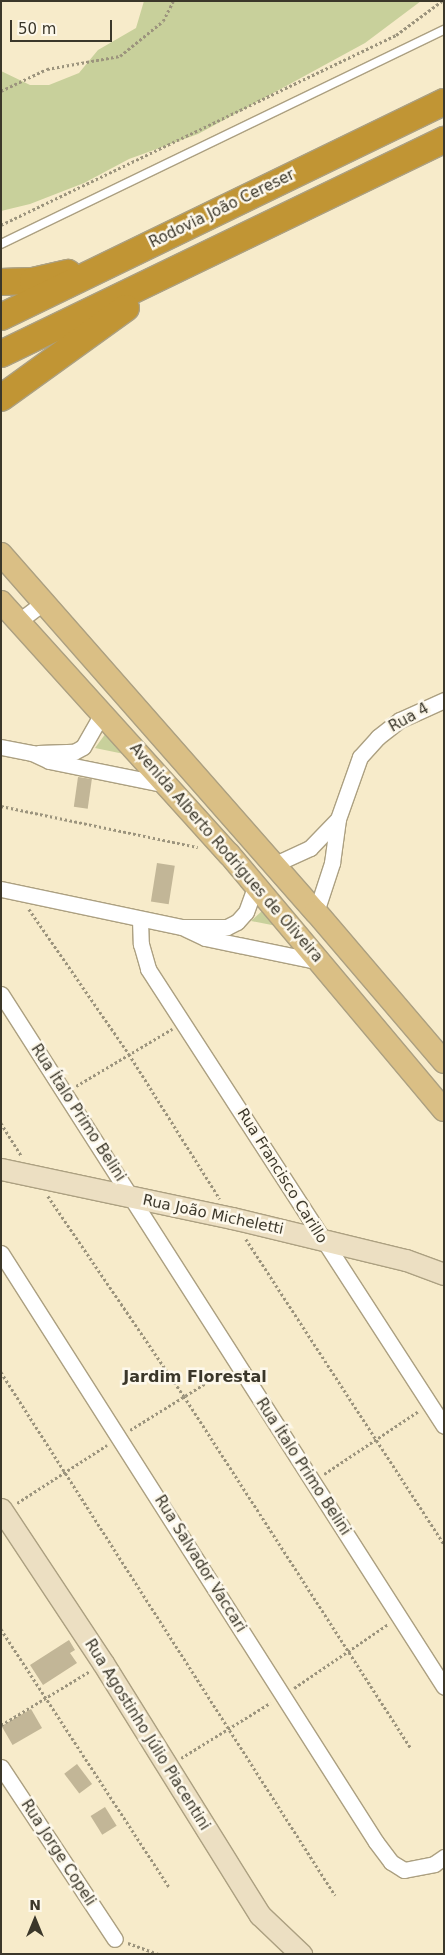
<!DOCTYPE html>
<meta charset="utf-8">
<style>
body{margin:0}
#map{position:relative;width:445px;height:1955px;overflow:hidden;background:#f7ebca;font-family:"DejaVu Sans",sans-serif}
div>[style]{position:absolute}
.green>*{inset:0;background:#c8d09b}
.building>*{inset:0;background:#c2b697;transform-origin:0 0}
.path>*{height:2.5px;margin-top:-1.25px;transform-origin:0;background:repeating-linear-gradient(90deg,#9c947d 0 2.5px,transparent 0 5px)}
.roads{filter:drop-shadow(1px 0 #aca081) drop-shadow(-1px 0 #aca081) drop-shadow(0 1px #aca081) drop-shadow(0 -1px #aca081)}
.lane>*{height:8px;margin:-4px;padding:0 4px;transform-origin:4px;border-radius:4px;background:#fff}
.street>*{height:15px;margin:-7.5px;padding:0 7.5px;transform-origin:7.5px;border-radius:7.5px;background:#fff}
.secondary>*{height:21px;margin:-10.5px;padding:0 10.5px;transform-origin:10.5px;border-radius:10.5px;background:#ecdfc2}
.primary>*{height:22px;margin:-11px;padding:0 11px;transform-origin:11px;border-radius:11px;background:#dabf85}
.highway>*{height:26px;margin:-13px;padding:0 13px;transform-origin:13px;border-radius:13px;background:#c19534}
span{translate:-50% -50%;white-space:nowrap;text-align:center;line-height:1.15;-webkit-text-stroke:5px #fdf8eb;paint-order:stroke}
.street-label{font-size:15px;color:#3b372a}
.neighbourhood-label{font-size:16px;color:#3b372a;font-weight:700}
.frame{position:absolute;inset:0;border:2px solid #3b372a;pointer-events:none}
.north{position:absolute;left:10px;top:1895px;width:50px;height:50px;-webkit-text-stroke:4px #fdf8eb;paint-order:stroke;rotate:0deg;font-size:14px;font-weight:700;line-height:20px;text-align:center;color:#3b372a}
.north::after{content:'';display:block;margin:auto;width:18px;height:22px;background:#3b372a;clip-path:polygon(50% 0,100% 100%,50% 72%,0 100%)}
.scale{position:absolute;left:10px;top:20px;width:102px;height:22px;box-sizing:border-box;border:2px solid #3b372a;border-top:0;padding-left:6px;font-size:15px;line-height:18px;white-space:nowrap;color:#3b372a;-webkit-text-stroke:4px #fdf8eb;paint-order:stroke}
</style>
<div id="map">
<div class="green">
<div style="clip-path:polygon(144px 1px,421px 1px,365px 43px,198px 134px,129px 159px,84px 183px,30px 204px,1px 211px,1px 71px,30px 85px,49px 85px,79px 73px,98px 50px,136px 28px)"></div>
<div style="clip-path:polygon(106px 733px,129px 755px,95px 748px)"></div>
<div style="clip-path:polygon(262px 911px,277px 926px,251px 921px)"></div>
</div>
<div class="building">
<div style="left:78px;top:777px;width:14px;height:30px;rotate:8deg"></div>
<div style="left:157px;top:863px;width:18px;height:39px;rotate:9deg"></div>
<div style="clip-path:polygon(69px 1640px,75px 1650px,70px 1653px,77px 1663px,43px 1685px,30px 1665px)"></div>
<div style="left:31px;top:1709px;width:22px;height:34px;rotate:60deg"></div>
<div style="left:77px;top:1764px;width:25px;height:16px;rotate:53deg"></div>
<div style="left:105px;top:1807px;width:22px;height:17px;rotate:58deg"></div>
</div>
<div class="path">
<div style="left:1px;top:91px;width:51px;rotate:-25.6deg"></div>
<div style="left:47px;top:69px;width:74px;rotate:-10.1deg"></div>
<div style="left:120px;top:56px;width:55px;rotate:-39.1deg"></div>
<div style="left:163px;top:21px;width:22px;rotate:-63deg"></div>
<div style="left:1px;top:225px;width:438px;rotate:-25.7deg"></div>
<div style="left:396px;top:35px;width:57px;rotate:-36.5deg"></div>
<div style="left:1px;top:806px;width:201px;rotate:11.8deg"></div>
<div style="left:29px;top:909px;width:176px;rotate:55.4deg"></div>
<div style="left:129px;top:1054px;width:171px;rotate:57.9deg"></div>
<div style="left:76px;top:1086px;width:112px;rotate:-30.7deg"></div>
<div style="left:1px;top:1123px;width:39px;rotate:58deg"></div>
<div style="left:48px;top:1196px;width:242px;rotate:55.8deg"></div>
<div style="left:184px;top:1396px;width:419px;rotate:57.2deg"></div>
<div style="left:246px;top:1239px;width:364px;rotate:57deg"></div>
<div style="left:1px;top:1372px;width:621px;rotate:57.44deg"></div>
<div style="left:130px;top:1430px;width:112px;rotate:-31.8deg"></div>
<div style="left:324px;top:1474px;width:114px;rotate:-33.6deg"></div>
<div style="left:17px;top:1503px;width:107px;rotate:-32.8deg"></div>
<div style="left:1px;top:1629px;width:309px;rotate:56.9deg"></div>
<div style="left:294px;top:1688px;width:114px;rotate:-34.2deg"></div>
<div style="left:1px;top:1725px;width:104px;rotate:-31.2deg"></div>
<div style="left:181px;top:1758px;width:105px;rotate:-31.7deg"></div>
<div style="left:128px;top:1943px;width:33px;rotate:20deg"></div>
</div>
<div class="roads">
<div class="lane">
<div style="left:1px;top:244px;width:492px;rotate:-25.8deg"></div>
</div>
<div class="street">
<div style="left:19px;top:621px;width:31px;rotate:-37deg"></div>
<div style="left:1px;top:747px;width:32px;rotate:11deg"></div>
<div style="left:32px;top:753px;width:19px;rotate:25deg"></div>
<div style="left:49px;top:761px;width:120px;rotate:11.5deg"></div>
<div style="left:38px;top:753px;width:36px;rotate:-2deg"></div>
<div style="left:74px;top:752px;width:10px;rotate:-29deg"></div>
<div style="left:83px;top:747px;width:40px;rotate:-60.3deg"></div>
<div style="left:273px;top:865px;width:41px;rotate:-24.7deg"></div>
<div style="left:310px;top:848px;width:40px;rotate:-46deg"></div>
<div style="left:1px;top:889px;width:185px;rotate:11.9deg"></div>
<div style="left:182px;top:927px;width:45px"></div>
<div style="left:227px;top:927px;width:11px;rotate:-27deg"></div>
<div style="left:237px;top:922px;width:13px;rotate:-48deg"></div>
<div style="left:246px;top:912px;width:27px;rotate:-70deg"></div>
<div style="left:316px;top:912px;width:52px;rotate:-71.9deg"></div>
<div style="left:332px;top:863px;width:44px;rotate:-82.2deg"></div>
<div style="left:338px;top:819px;width:66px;rotate:-70.5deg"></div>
<div style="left:360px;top:757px;width:27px;rotate:-48deg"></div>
<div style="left:378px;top:737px;width:28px;rotate:-38deg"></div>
<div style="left:400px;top:720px;width:48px;rotate:-24.4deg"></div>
<div style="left:140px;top:920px;width:24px;rotate:88deg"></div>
<div style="left:141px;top:944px;width:26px;rotate:74deg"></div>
<div style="left:148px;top:969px;width:544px;rotate:57.07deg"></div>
<div style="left:186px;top:929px;width:21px;rotate:25deg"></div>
<div style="left:205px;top:938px;width:118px;rotate:11.7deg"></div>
<div style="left:1px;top:994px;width:822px;rotate:57.41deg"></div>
<div style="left:1px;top:1253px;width:698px;rotate:57.52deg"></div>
<div style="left:376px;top:1842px;width:25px;rotate:53deg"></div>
<div style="left:391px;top:1862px;width:15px;rotate:32deg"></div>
<div style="left:404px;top:1870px;width:31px;rotate:-11deg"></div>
<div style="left:434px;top:1864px;width:12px;rotate:-35deg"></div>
<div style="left:1px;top:1767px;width:206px;rotate:56.5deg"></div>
</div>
<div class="secondary">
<div style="left:1px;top:1169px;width:236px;rotate:12deg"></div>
<div style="left:232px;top:1218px;width:179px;rotate:13.6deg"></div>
<div style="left:406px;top:1260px;width:40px;rotate:20.2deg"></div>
<div style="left:1px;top:1509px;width:185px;rotate:56.5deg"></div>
<div style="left:103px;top:1663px;width:297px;rotate:58.1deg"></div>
<div style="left:260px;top:1915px;width:57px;rotate:43.6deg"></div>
</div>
<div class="primary">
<div style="left:1px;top:554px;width:477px;rotate:48.7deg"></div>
<div style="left:316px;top:912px;width:197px;rotate:49.5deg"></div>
<div style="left:1px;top:602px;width:340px;rotate:47.9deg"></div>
<div style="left:229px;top:854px;width:334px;rotate:50deg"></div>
</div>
<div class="highway">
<div style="left:1px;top:282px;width:32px;rotate:-2deg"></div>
<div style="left:33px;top:281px;width:36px;rotate:-13deg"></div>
<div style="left:1px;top:317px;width:492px;rotate:-25.9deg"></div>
<div style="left:1px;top:354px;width:492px;rotate:-25.8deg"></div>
<div style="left:1px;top:398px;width:154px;rotate:-35.8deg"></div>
</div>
</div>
<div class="street-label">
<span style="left:222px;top:209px;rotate:-26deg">Rodovia João Cereser</span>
<span style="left:409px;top:718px;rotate:-29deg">Rua 4</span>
<span style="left:226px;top:853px;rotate:49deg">Avenida Alberto Rodrigues de Oliveira</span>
<span style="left:78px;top:1113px;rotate:57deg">Rua Ítalo Primo Belini</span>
<span style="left:282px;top:1176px;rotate:58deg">Rua Francisco Carillo</span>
<span style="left:213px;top:1215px;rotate:12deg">Rua João Micheletti</span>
<span style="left:303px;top:1467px;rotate:57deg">Rua Ítalo Primo Belini</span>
<span style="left:200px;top:1564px;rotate:58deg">Rua Salvador Vaccari</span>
<span style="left:147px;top:1735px;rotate:58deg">Rua Agostinho Júlio Piacentini</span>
<span style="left:58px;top:1853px;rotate:57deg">Rua Jorge Copeli</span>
</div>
<div class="neighbourhood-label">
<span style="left:195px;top:1377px">Jardim Florestal</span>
</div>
<div class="frame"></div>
<div class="north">N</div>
<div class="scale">50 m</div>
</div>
